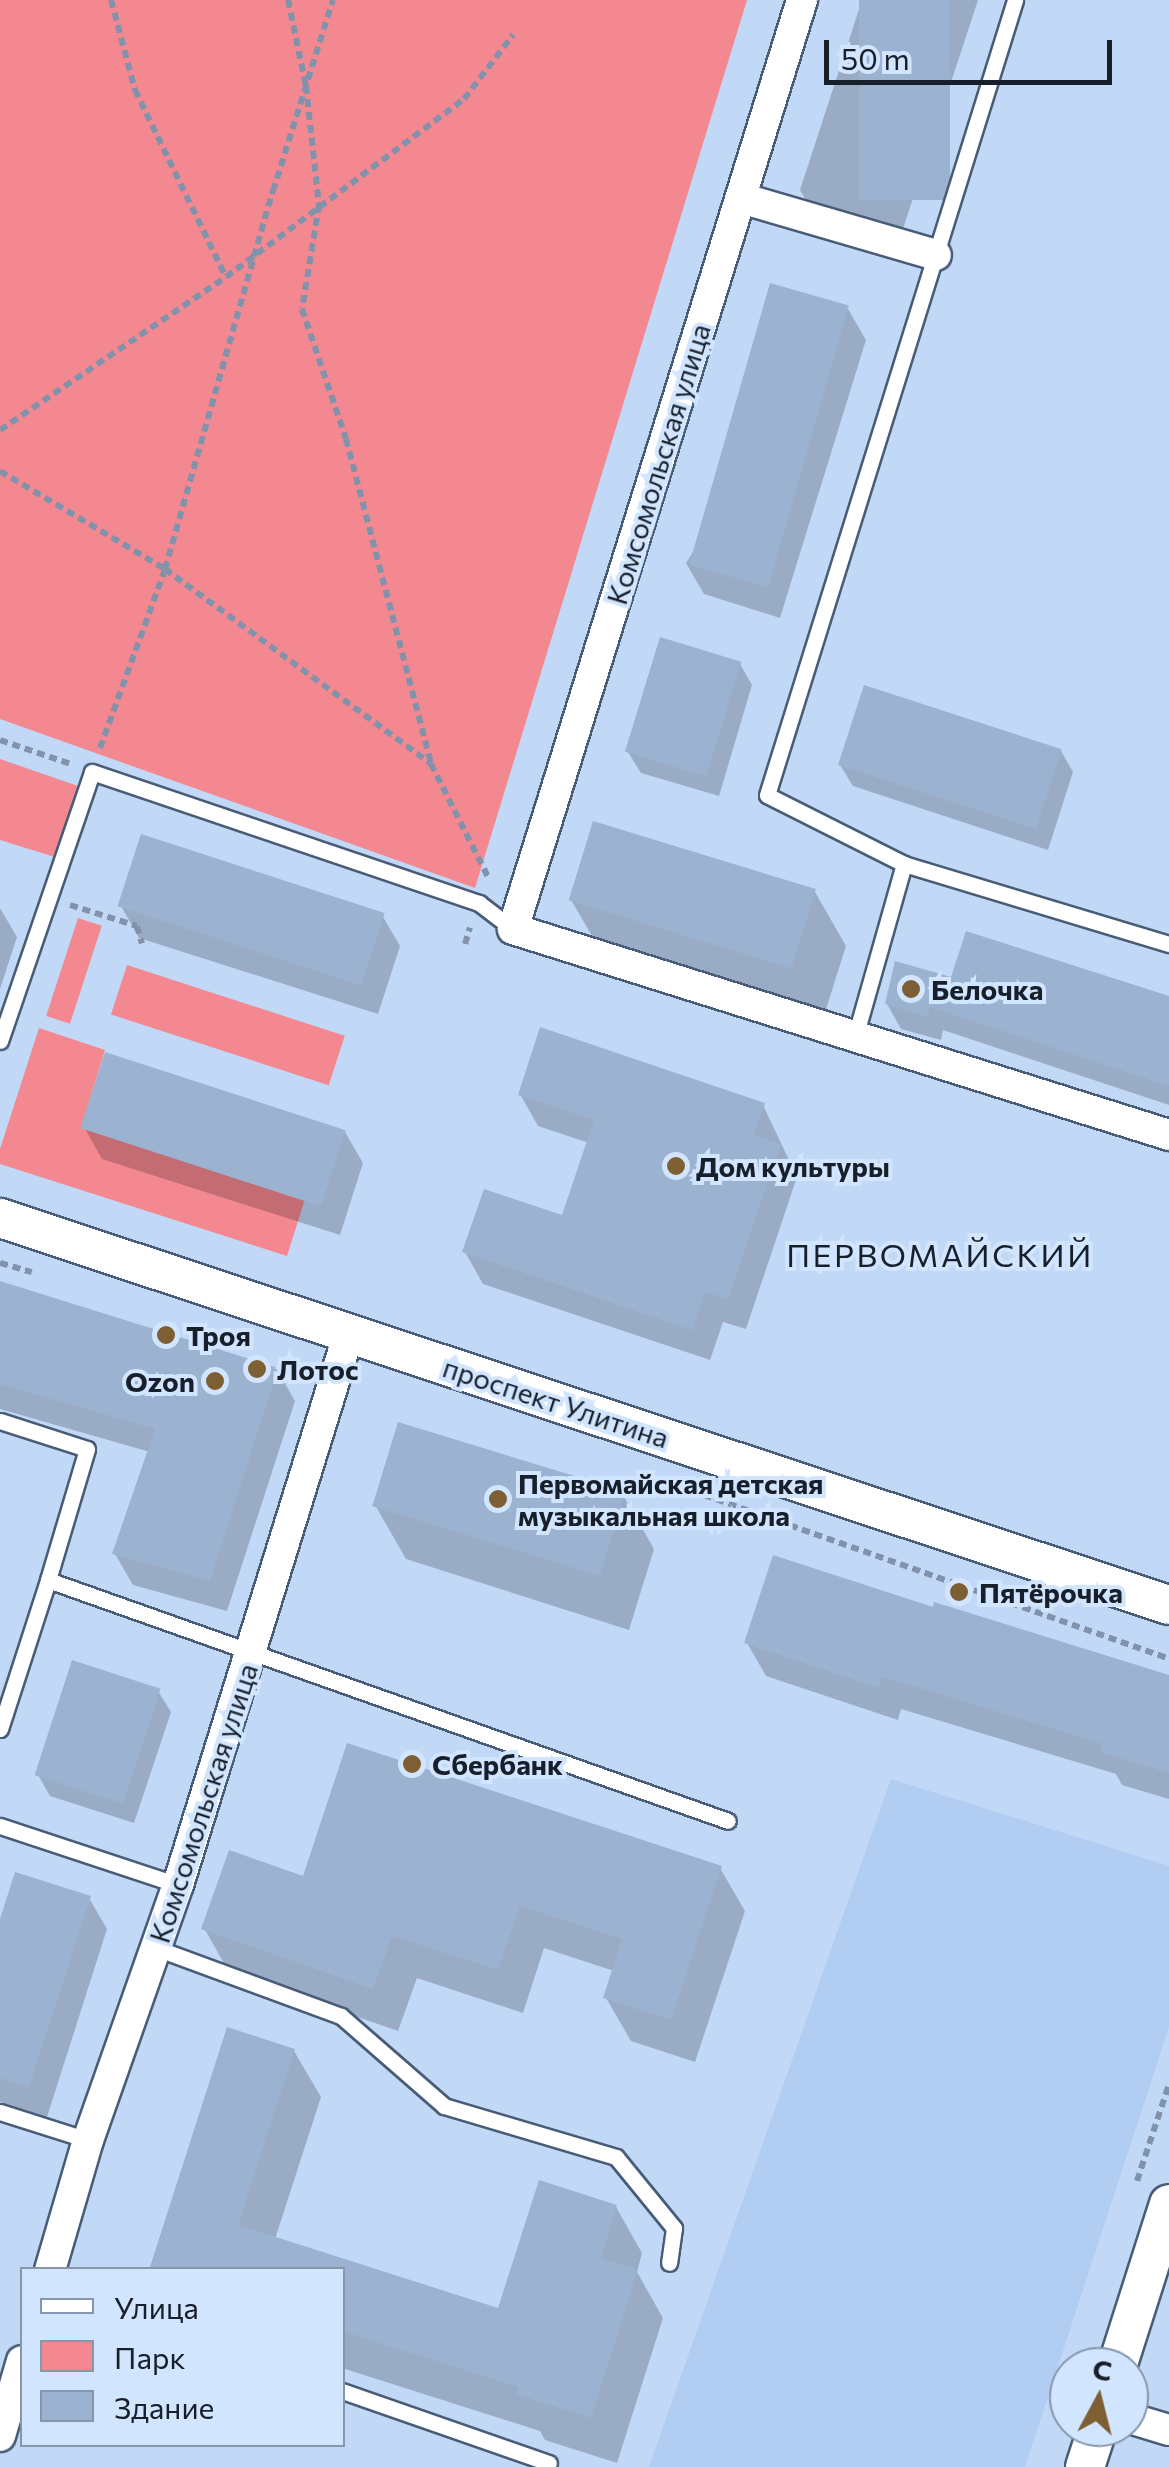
<!DOCTYPE html>
<meta charset="utf-8">
<style>
body{margin:0}
#map{position:relative;width:1169px;height:2467px;overflow:hidden;background:#c1d8f7;font-family:Commissioner,sans-serif}
div>[style]{position:absolute}
.built>*{inset:0;background:#b2cdf2}
.green>*{inset:0;background:#f48891;transform-origin:0 0}
.shadow>*{inset:0;background:#0003}
.building>*{inset:0;background:#9cb2d1;transform-origin:0 0}
.path>*{height:6px;margin-top:-3px;transform-origin:0;background:repeating-linear-gradient(90deg,#8192aa 0 8px,transparent 0 13px)}
.roads{filter:drop-shadow(2px 0 #485c77) drop-shadow(-2px 0 #485c77) drop-shadow(0 2px #485c77) drop-shadow(0 -2px #485c77)}
.service>*{height:15px;margin:-7.5px;padding:0 7.5px;transform-origin:7.5px;border-radius:7.5px;background:#fff}
.minor>*{height:30px;margin:-15px;padding:0 15px;transform-origin:15px;border-radius:15px;background:#fff}
.tertiary>*{height:38px;margin:-19px;padding:0 19px;transform-origin:19px;border-radius:19px;background:#fff}
.dots>*{width:28px;height:28px;translate:-50% -50%;box-sizing:border-box;border:5px solid #d2e5fe;border-radius:50%}
span{translate:-50% -50%;white-space:nowrap;text-align:center;line-height:1.15;-webkit-text-stroke:8px #d2e5fe;paint-order:stroke}
.street-label{font-size:28px;color:#171f2b}
.poi-label{font-size:28px;color:#171f2b;font-weight:700}
.left{translate:0 -50%;text-align:left}
.right{translate:-100% -50%;text-align:right}
.quarter-label{font-size:32px;color:#171f2b;letter-spacing:2.5px}
.legend{position:absolute;left:20px;top:2267px;width:325px;height:180px;box-sizing:border-box;background:#d2e5fe;border:2px solid #8796aa;margin:0;padding:12px 18px;list-style:none;font-size:30px;color:#171f2b}
.legend li{display:flex;align-items:center;gap:20px;height:50px}
.legend b{width:50px;border:2px solid #8796aa}
.north{position:absolute;left:1049px;top:2347px;width:100px;height:100px;box-sizing:border-box;background:#d2e5fe;border:2px solid #8796aa;border-radius:50%;rotate:7deg;font-size:28px;font-weight:700;line-height:40px;text-align:center;color:#171f2b}
.north::after{content:'';display:block;margin:auto;width:35px;height:45px;background:#7d5f33;clip-path:polygon(50% 0,100% 100%,50% 72%,0 100%)}
.scale{position:absolute;left:824px;top:40px;width:288px;height:45px;box-sizing:border-box;border:5px solid #171f2b;border-top:0;padding-left:12px;font-size:30px;line-height:35px;white-space:nowrap;color:#171f2b;-webkit-text-stroke:8px #d2e5fe;paint-order:stroke}
</style>
<div id="map">
<div class="built">
<div style="clip-path:polygon(891px 1779px,1169px 1866px,1169px 2027px,1025px 2467px,649px 2467px)"></div>
</div>
<div class="green">
<div style="clip-path:polygon(0 0,747px 0,475px 888px,0 719px)"></div>
<div style="clip-path:polygon(0 759px,81px 787px,58px 858px,0 840px)"></div>
<div style="left:78px;top:918px;width:25px;height:103px;rotate:18deg"></div>
<div style="left:127px;top:965px;width:229px;height:52px;rotate:18deg"></div>
<div style="clip-path:polygon(39px 1028px,105px 1050px,81px 1128px,305px 1199px,287px 1256px,0 1164px,0 1149px)"></div>
</div>
<div class="shadow">
<div style="clip-path:polygon(862px 0,978px 0,897px 247px,818px 221px,800px 190px)"></div>
<div style="clip-path:polygon(848px 309px,866px 340px,780px 618px,704px 594px,686px 563px)"></div>
<div style="clip-path:polygon(740px 664px,752px 685px,719px 796px,641px 773px,628px 752px)"></div>
<div style="clip-path:polygon(1061px 751px,1073px 772px,1048px 850px,853px 786px,840px 765px)"></div>
<div style="clip-path:polygon(815px 892px,846px 946px,822px 1022px,602px 953px,571px 900px)"></div>
<div style="clip-path:polygon(121px 906px,382px 915px,400px 946px,378px 1014px,139px 938px)"></div>
<div style="clip-path:polygon(0 908px,17px 937px,0 989px)"></div>
<div style="clip-path:polygon(953px 980px,1169px 1000px,1169px 1105px,943px 1030px,941px 1040px,901px 1029px,887px 1004px)"></div>
<div style="clip-path:polygon(520px 1094px,763px 1105px,797px 1177px,746px 1329px,723px 1322px,710px 1360px,483px 1284px,465px 1252px,564px 1218px,589px 1143px,538px 1126px)"></div>
<div style="clip-path:polygon(84px 1127px,345px 1132px,363px 1163px,340px 1235px,102px 1159px)"></div>
<div style="clip-path:polygon(0 1283px,277px 1370px,295px 1401px,227px 1611px,133px 1585px,115px 1554px,150px 1452px,0 1409px)"></div>
<div style="clip-path:polygon(623px 1495px,654px 1549px,629px 1630px,406px 1559px,375px 1505px)"></div>
<div style="clip-path:polygon(934px 1610px,1169px 1677px,1169px 1799px,1122px 1785px,1116px 1774px,901px 1709px,898px 1720px,766px 1676px,747px 1643px)"></div>
<div style="clip-path:polygon(158px 1691px,171px 1712px,134px 1823px,50px 1796px,38px 1775px)"></div>
<div style="clip-path:polygon(720px 1868px,745px 1911px,695px 2062px,631px 2041px,606px 1998px,614px 1971px,544px 1948px,523px 2013px,417px 1978px,398px 2031px,229px 1972px,204px 1928px,305px 1879px)"></div>
<div style="clip-path:polygon(89px 1898px,107px 1929px,47px 2117px,0 2102px,0 1927px)"></div>
<div style="clip-path:polygon(294px 2051px,321px 2097px,275px 2239px,500px 2311px,616px 2207px,642px 2253px,637px 2272px,663px 2318px,617px 2463px,545px 2440px,540px 2431px,342px 2368px,342px 2270px,152px 2270px)"></div>
</div>
<div class="building">
<div style="left:859px;top:0;width:91px;height:200px"></div>
<div style="left:770px;top:283px;width:82px;height:293px;rotate:16deg"></div>
<div style="left:660px;top:637px;width:85px;height:120px;rotate:17deg"></div>
<div style="left:864px;top:685px;width:208px;height:84px;rotate:18deg"></div>
<div style="left:593px;top:821px;width:233px;height:83px;rotate:17deg"></div>
<div style="left:141px;top:834px;width:256px;height:76px;rotate:18deg"></div>
<div style="clip-path:polygon(966px 931px,1169px 996px,1169px 1086px,930px 1007px,927px 1017px,885px 1004px,895px 961px,951px 977px)"></div>
<div style="clip-path:polygon(540px 1027px,765px 1103px,754px 1135px,781px 1144px,728px 1299px,705px 1292px,692px 1330px,462px 1252px,484px 1189px,562px 1215px,594px 1120px,518px 1095px)"></div>
<div style="left:105px;top:1052px;width:253px;height:80px;rotate:18deg"></div>
<div style="clip-path:polygon(0 1281px,278px 1368px,210px 1581px,112px 1554px,155px 1429px,0 1384px)"></div>
<div style="left:398px;top:1422px;width:238px;height:88px;rotate:17deg"></div>
<div style="clip-path:polygon(773px 1555px,933px 1607px,934px 1602px,1169px 1675px,1169px 1773px,1100px 1752px,1103px 1744px,883px 1677px,879px 1688px,744px 1643px)"></div>
<div style="left:72px;top:1660px;width:93px;height:121px;rotate:18deg"></div>
<div style="clip-path:polygon(347px 1743px,722px 1866px,671px 2020px,603px 1998px,622px 1939px,520px 1906px,498px 1970px,392px 1936px,373px 1989px,201px 1929px,229px 1850px,303px 1876px)"></div>
<div style="clip-path:polygon(15px 1872px,91px 1896px,29px 2087px,0 2078px,0 1919px)"></div>
<div style="clip-path:polygon(227px 2027px,295px 2049px,238px 2225px,498px 2308px,539px 2180px,617px 2205px,601px 2258px,638px 2269px,591px 2418px,516px 2394px,518px 2387px,342px 2331px,342px 2270px,149px 2270px)"></div>
</div>
<div class="path">
<div style="left:111px;top:0;width:93px;rotate:75.1deg"></div>
<div style="left:135px;top:90px;width:208px;rotate:64.1deg"></div>
<div style="left:288px;top:0;width:88px;rotate:78.2deg"></div>
<div style="left:306px;top:86px;width:120px;rotate:83.8deg"></div>
<div style="left:319px;top:205px;width:105px;rotate:99.3deg"></div>
<div style="left:302px;top:309px;width:137px;rotate:71.3deg"></div>
<div style="left:346px;top:439px;width:336px;rotate:75.3deg"></div>
<div style="left:0;top:430px;width:273px;rotate:-34.1deg"></div>
<div style="left:226px;top:277px;width:297px;rotate:-36.8deg"></div>
<div style="left:464px;top:99px;width:81px;rotate:-52.6deg"></div>
<div style="left:0;top:471px;width:192px;rotate:30.7deg"></div>
<div style="left:165px;top:569px;width:330px;rotate:36.2deg"></div>
<div style="left:431px;top:764px;width:127px;rotate:63.2deg"></div>
<div style="left:0;top:740px;width:75px;rotate:18.7deg"></div>
<div style="left:100px;top:748px;width:190px;rotate:-70deg"></div>
<div style="left:165px;top:569px;width:393px;rotate:-74.1deg"></div>
<div style="left:273px;top:191px;width:200px;rotate:-72.6deg"></div>
<div style="left:70px;top:905px;width:70px;rotate:17.4deg"></div>
<div style="left:137px;top:926px;width:18px;rotate:74deg"></div>
<div style="left:465px;top:944px;width:17px;rotate:-73deg"></div>
<div style="left:0;top:1263px;width:33px;rotate:16deg"></div>
<div style="left:704px;top:1495px;width:493px;rotate:19.4deg"></div>
<div style="left:1137px;top:2181px;width:102px;rotate:-71.7deg"></div>
<div style="left:1060px;top:2414px;width:29px;rotate:-72deg"></div>
</div>
<div class="roads">
<div class="service">
<div style="left:904px;top:864px;width:277px;rotate:16.8deg"></div>
<div style="left:855px;top:1037px;width:180px;rotate:-74.2deg"></div>
<div style="left:904px;top:864px;width:153px;rotate:-153.3deg"></div>
<div style="left:767px;top:795px;width:833px;rotate:-72.67deg"></div>
<div style="left:0;top:1041px;width:284px;rotate:-71.1deg"></div>
<div style="left:92px;top:772px;width:409px;rotate:18.7deg"></div>
<div style="left:479px;top:903px;width:43px;rotate:37.4deg"></div>
<div style="left:0;top:1421px;width:91px;rotate:17.8deg"></div>
<div style="left:87px;top:1449px;width:137px;rotate:106.6deg"></div>
<div style="left:0;top:1729px;width:157px;rotate:-72.1deg"></div>
<div style="left:48px;top:1580px;width:721px;rotate:19.51deg"></div>
<div style="left:0;top:1826px;width:188px;rotate:18.3deg"></div>
<div style="left:156px;top:1948px;width:197px;rotate:20.2deg"></div>
<div style="left:341px;top:2016px;width:137px;rotate:41.1deg"></div>
<div style="left:444px;top:2106px;width:179px;rotate:16.5deg"></div>
<div style="left:616px;top:2157px;width:92px;rotate:50.8deg"></div>
<div style="left:674px;top:2228px;width:35px;rotate:98deg"></div>
<div style="left:0;top:2112px;width:92px;rotate:17.7deg"></div>
<div style="left:342px;top:2391px;width:219px;rotate:19.2deg"></div>
</div>
<div class="minor">
<div style="left:802px;top:0;width:973px;rotate:107.28deg"></div>
<div style="left:513px;top:929px;width:688px;rotate:17.43deg"></div>
<div style="left:741px;top:198px;width:203px;rotate:16.3deg"></div>
<div style="left:50px;top:2270px;width:135px;rotate:-73.7deg"></div>
<div style="left:88px;top:2140px;width:270px;rotate:-70.6deg"></div>
<div style="left:178px;top:1885px;width:578px;rotate:-72.79deg"></div>
<div style="left:1129px;top:2418px;width:42px;rotate:16.7deg"></div>
<div style="left:0;top:2436px;width:78px;rotate:-73.7deg"></div>
</div>
<div class="tertiary">
<div style="left:0;top:1218px;width:1231px;rotate:18.32deg"></div>
<div style="left:1117px;top:2367px;width:171px;rotate:-72.3deg"></div>
<div style="left:1085px;top:2467px;width:42px;rotate:-72deg"></div>
</div>
</div>
<div class="dots">
<div style="left:911px;top:989px;background:#7d5f33"></div>
<div style="left:676px;top:1166px;background:#7d5f33"></div>
<div style="left:166px;top:1335px;background:#7d5f33"></div>
<div style="left:257px;top:1369px;background:#7d5f33"></div>
<div style="left:215px;top:1381px;background:#7d5f33"></div>
<div style="left:498px;top:1499px;background:#7d5f33"></div>
<div style="left:959px;top:1592px;background:#7d5f33"></div>
<div style="left:412px;top:1764px;background:#7d5f33"></div>
</div>
<div class="street-label">
<span style="left:658px;top:464px;rotate:-73deg">Комсомольская улица</span>
<span style="left:556px;top:1402px;rotate:18deg">проспект Улитина</span>
<span style="left:203px;top:1803px;rotate:-72deg">Комсомольская улица</span>
</div>
<div class="poi-label">
<span class="left" style="left:931px;top:989px">Белочка</span>
<span class="left" style="left:696px;top:1166px">Дом культуры</span>
<span class="left" style="left:186px;top:1335px">Троя</span>
<span class="left" style="left:277px;top:1369px">Лотос</span>
<span class="right" style="left:195px;top:1381px">Ozon</span>
<span class="left" style="left:518px;top:1499px">Первомайская детская<br>музыкальная школа</span>
<span class="left" style="left:979px;top:1592px">Пятёрочка</span>
<span class="left" style="left:432px;top:1764px">Сбербанк</span>
</div>
<div class="quarter-label">
<span style="left:940px;top:1254px">ПЕРВОМАЙСКИЙ</span>
</div>
<ul class="legend">
<li><b style="height:12px;background:#fff"></b>Улица</li>
<li><b style="height:28px;background:#f48891"></b>Парк</li>
<li><b style="height:28px;background:#9cb2d1"></b>Здание</li>
</ul>
<div class="north">С</div>
<div class="scale">50 m</div>
</div>
